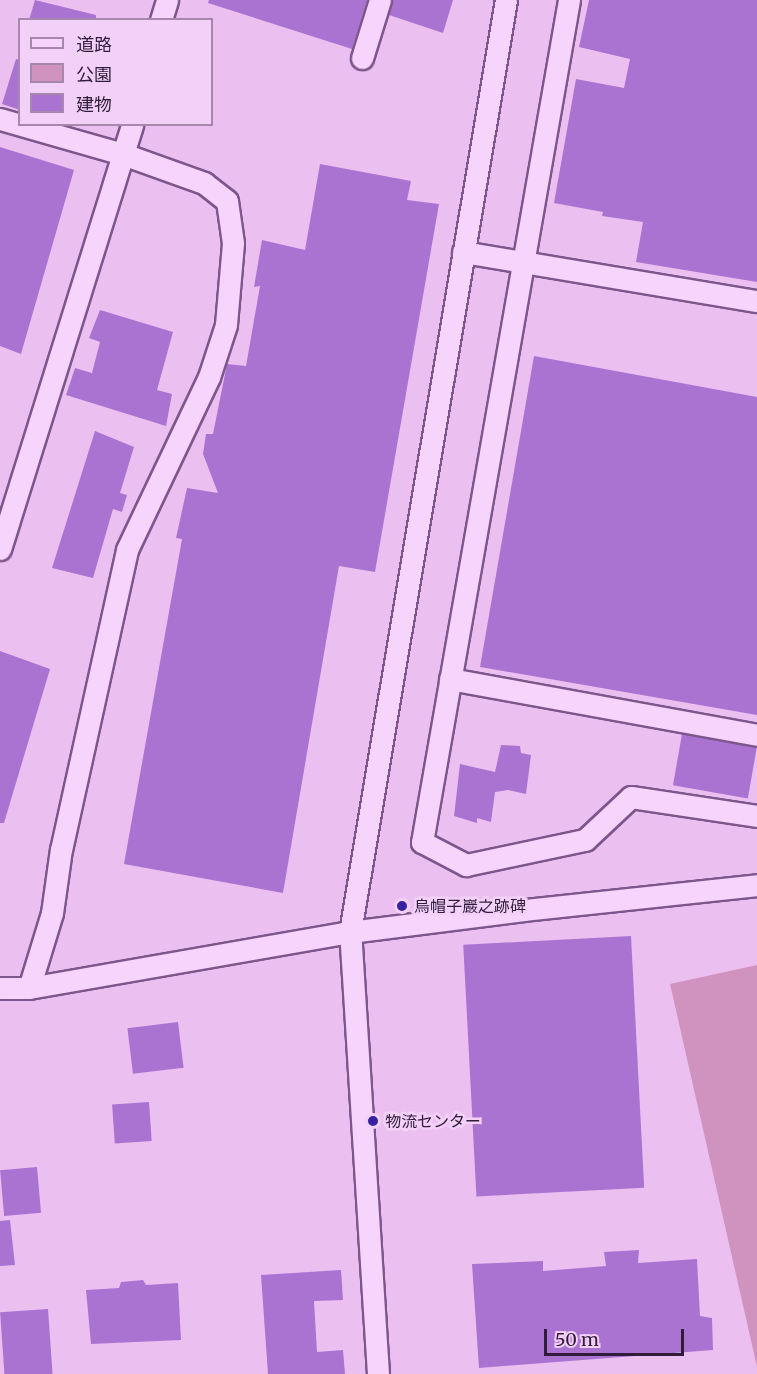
<!DOCTYPE html>
<meta charset="utf-8">
<style>
body{margin:0}
#map{position:relative;width:757px;height:1374px;overflow:hidden;background:#ebc0f1;font-family:Merriweather,"Noto Sans JP",serif}
div>[style]{position:absolute}
.green>*{inset:0;background:#d093bf}
.building>*{inset:0;background:#aa73d2;transform-origin:0 0}
.roads{filter:drop-shadow(2px 0 #7c568c) drop-shadow(-2px 0 #7c568c) drop-shadow(0 2px #7c568c) drop-shadow(0 -2px #7c568c)}
.minor>*{height:21px;margin:-10.5px;padding:0 10.5px;transform-origin:10.5px;border-radius:10.5px;background:#f6d4fb}
.dots>*{width:16px;height:16px;translate:-50% -50%;box-sizing:border-box;border:3px solid #f3d0f8;border-radius:50%}
span{translate:-50% -50%;white-space:nowrap;text-align:center;line-height:1.15;-webkit-text-stroke:5px #f3d0f8;paint-order:stroke}
.poi-label{font-size:16px;color:#301c3a}
.left{translate:0 -50%;text-align:left}
.legend{position:absolute;left:18px;top:18px;width:195px;height:108px;box-sizing:border-box;background:#f3d0f8;border:2px solid #a588ac;margin:0;padding:8px 10px;list-style:none;font-size:18px;color:#301c3a}
.legend li{display:flex;align-items:center;gap:12px;height:30px}
.legend b{width:30px;border:2px solid #a588ac}
.scale{position:absolute;left:544px;top:1329px;width:140px;height:27px;box-sizing:border-box;border:3px solid #301c3a;border-top:0;padding-left:8px;font-size:18px;line-height:21px;white-space:nowrap;color:#301c3a;-webkit-text-stroke:4px #f3d0f8;paint-order:stroke}
</style>
<div id="map">
<div class="green">
<div style="clip-path:polygon(757px 965px,757px 1367px,670px 984px)"></div>
</div>
<div class="building">
<div style="clip-path:polygon(35px 0,96px 15px,96px 20px,29px 20px)"></div>
<div style="clip-path:polygon(209px 0,367px 0,352px 49px,208px 3px)"></div>
<div style="clip-path:polygon(392px 0,453px 0,443px 33px,389px 15px)"></div>
<div style="clip-path:polygon(589px 0,757px 0,757px 282px,636px 262px,643px 222px,602px 216px,603px 212px,554px 203px,576px 79px,624px 88px,630px 59px,579px 47px)"></div>
<div style="clip-path:polygon(16px 59px,20px 60px,20px 110px,2px 104px)"></div>
<div style="clip-path:polygon(0 147px,74px 170px,21px 354px,0 346px)"></div>
<div style="clip-path:polygon(320px 164px,411px 181px,407px 200px,439px 204px,375px 572px,339px 566px,283px 893px,124px 864px,182px 539px,176px 538px,187px 488px,218px 493px,203px 454px,206px 434px,213px 434px,227px 364px,246px 366px,260px 286px,254px 287px,262px 240px,305px 250px)"></div>
<div style="clip-path:polygon(100px 310px,173px 332px,157px 390px,172px 394px,166px 426px,66px 395px,75px 368px,92px 373px,100px 342px,89px 338px)"></div>
<div style="clip-path:polygon(534px 356px,757px 397px,757px 715px,480px 667px)"></div>
<div style="clip-path:polygon(95px 431px,134px 447px,120px 493px,127px 495px,122px 512px,113px 509px,93px 578px,52px 568px)"></div>
<div style="clip-path:polygon(0 651px,50px 669px,4px 823px,0 823px)"></div>
<div style="left:682px;top:734px;width:76px;height:52px;rotate:10deg"></div>
<div style="clip-path:polygon(501px 745px,520px 746px,521px 753px,531px 755px,526px 794px,508px 790px,495px 792px,491px 822px,477px 818px,477px 823px,454px 816px,460px 764px,495px 772px)"></div>
<div style="left:631px;top:936px;width:252px;height:168px;rotate:87deg"></div>
<div style="left:178px;top:1022px;width:46px;height:51px;rotate:83deg"></div>
<div style="left:149px;top:1102px;width:39px;height:37px;rotate:86deg"></div>
<div style="left:37px;top:1167px;width:46px;height:37px;rotate:85deg"></div>
<div style="clip-path:polygon(10px 1220px,15px 1265px,0 1266px,0 1221px)"></div>
<div style="clip-path:polygon(639px 1250px,638px 1263px,697px 1259px,700px 1316px,712px 1318px,713px 1350px,479px 1368px,472px 1264px,543px 1261px,543px 1271px,606px 1266px,604px 1252px)"></div>
<div style="clip-path:polygon(341px 1270px,343px 1300px,314px 1301px,317px 1352px,343px 1350px,345px 1374px,268px 1374px,261px 1275px)"></div>
<div style="clip-path:polygon(143px 1280px,146px 1285px,178px 1283px,181px 1340px,91px 1344px,86px 1290px,119px 1288px,121px 1282px)"></div>
<div style="left:48px;top:1309px;width:65px;height:48px;rotate:86deg"></div>
</div>
<div class="roads">
<div class="minor">
<div style="left:569px;top:0;width:855px;rotate:99.9deg"></div>
<div style="left:422px;top:842px;width:50px;rotate:27.6deg"></div>
<div style="left:466px;top:865px;width:122px;rotate:-11.9deg"></div>
<div style="left:585px;top:840px;width:63px;rotate:-43.1deg"></div>
<div style="left:631px;top:797px;width:127px;rotate:8.6deg"></div>
<div style="left:161px;top:20px;width:21px;rotate:-73deg"></div>
<div style="left:362px;top:58px;width:61px;rotate:-72.8deg"></div>
<div style="left:0;top:119px;width:128px;rotate:15.9deg"></div>
<div style="left:123px;top:154px;width:86px;rotate:19.7deg"></div>
<div style="left:204px;top:183px;width:29px;rotate:38deg"></div>
<div style="left:227px;top:201px;width:42px;rotate:81.9deg"></div>
<div style="left:233px;top:243px;width:82px;rotate:94.9deg"></div>
<div style="left:226px;top:325px;width:55px;rotate:108.1deg"></div>
<div style="left:209px;top:377px;width:191px;rotate:115.4deg"></div>
<div style="left:127px;top:550px;width:306px;rotate:102.4deg"></div>
<div style="left:61px;top:849px;width:65px;rotate:98deg"></div>
<div style="left:52px;top:913px;width:78px;rotate:107deg"></div>
<div style="left:463px;top:252px;width:298px;rotate:9.5deg"></div>
<div style="left:0;top:549px;width:445px;rotate:-72.7deg"></div>
<div style="left:450px;top:679px;width:312px;rotate:10.3deg"></div>
<div style="left:0;top:988px;width:29px"></div>
<div style="left:29px;top:988px;width:326px;rotate:-9.9deg"></div>
<div style="left:350px;top:932px;width:175px;rotate:-7.2deg"></div>
<div style="left:524px;top:910px;width:234px;rotate:-6.1deg"></div>
<div style="left:378px;top:1374px;width:443px;rotate:-93.6deg"></div>
<div style="left:350px;top:932px;width:945px;rotate:-80.5deg"></div>
</div>
</div>
<div class="dots">
<div style="left:402px;top:906px;background:#36229f"></div>
<div style="left:373px;top:1121px;background:#36229f"></div>
</div>
<div class="poi-label">
<span class="left" style="left:414px;top:906px">烏帽子巖之跡碑</span>
<span class="left" style="left:385px;top:1121px">物流センター</span>
</div>
<ul class="legend">
<li><b style="height:8px;background:#f6d4fb"></b>道路</li>
<li><b style="height:16px;background:#d093bf"></b>公園</li>
<li><b style="height:16px;background:#aa73d2"></b>建物</li>
</ul>
<div class="scale">50 m</div>
</div>
